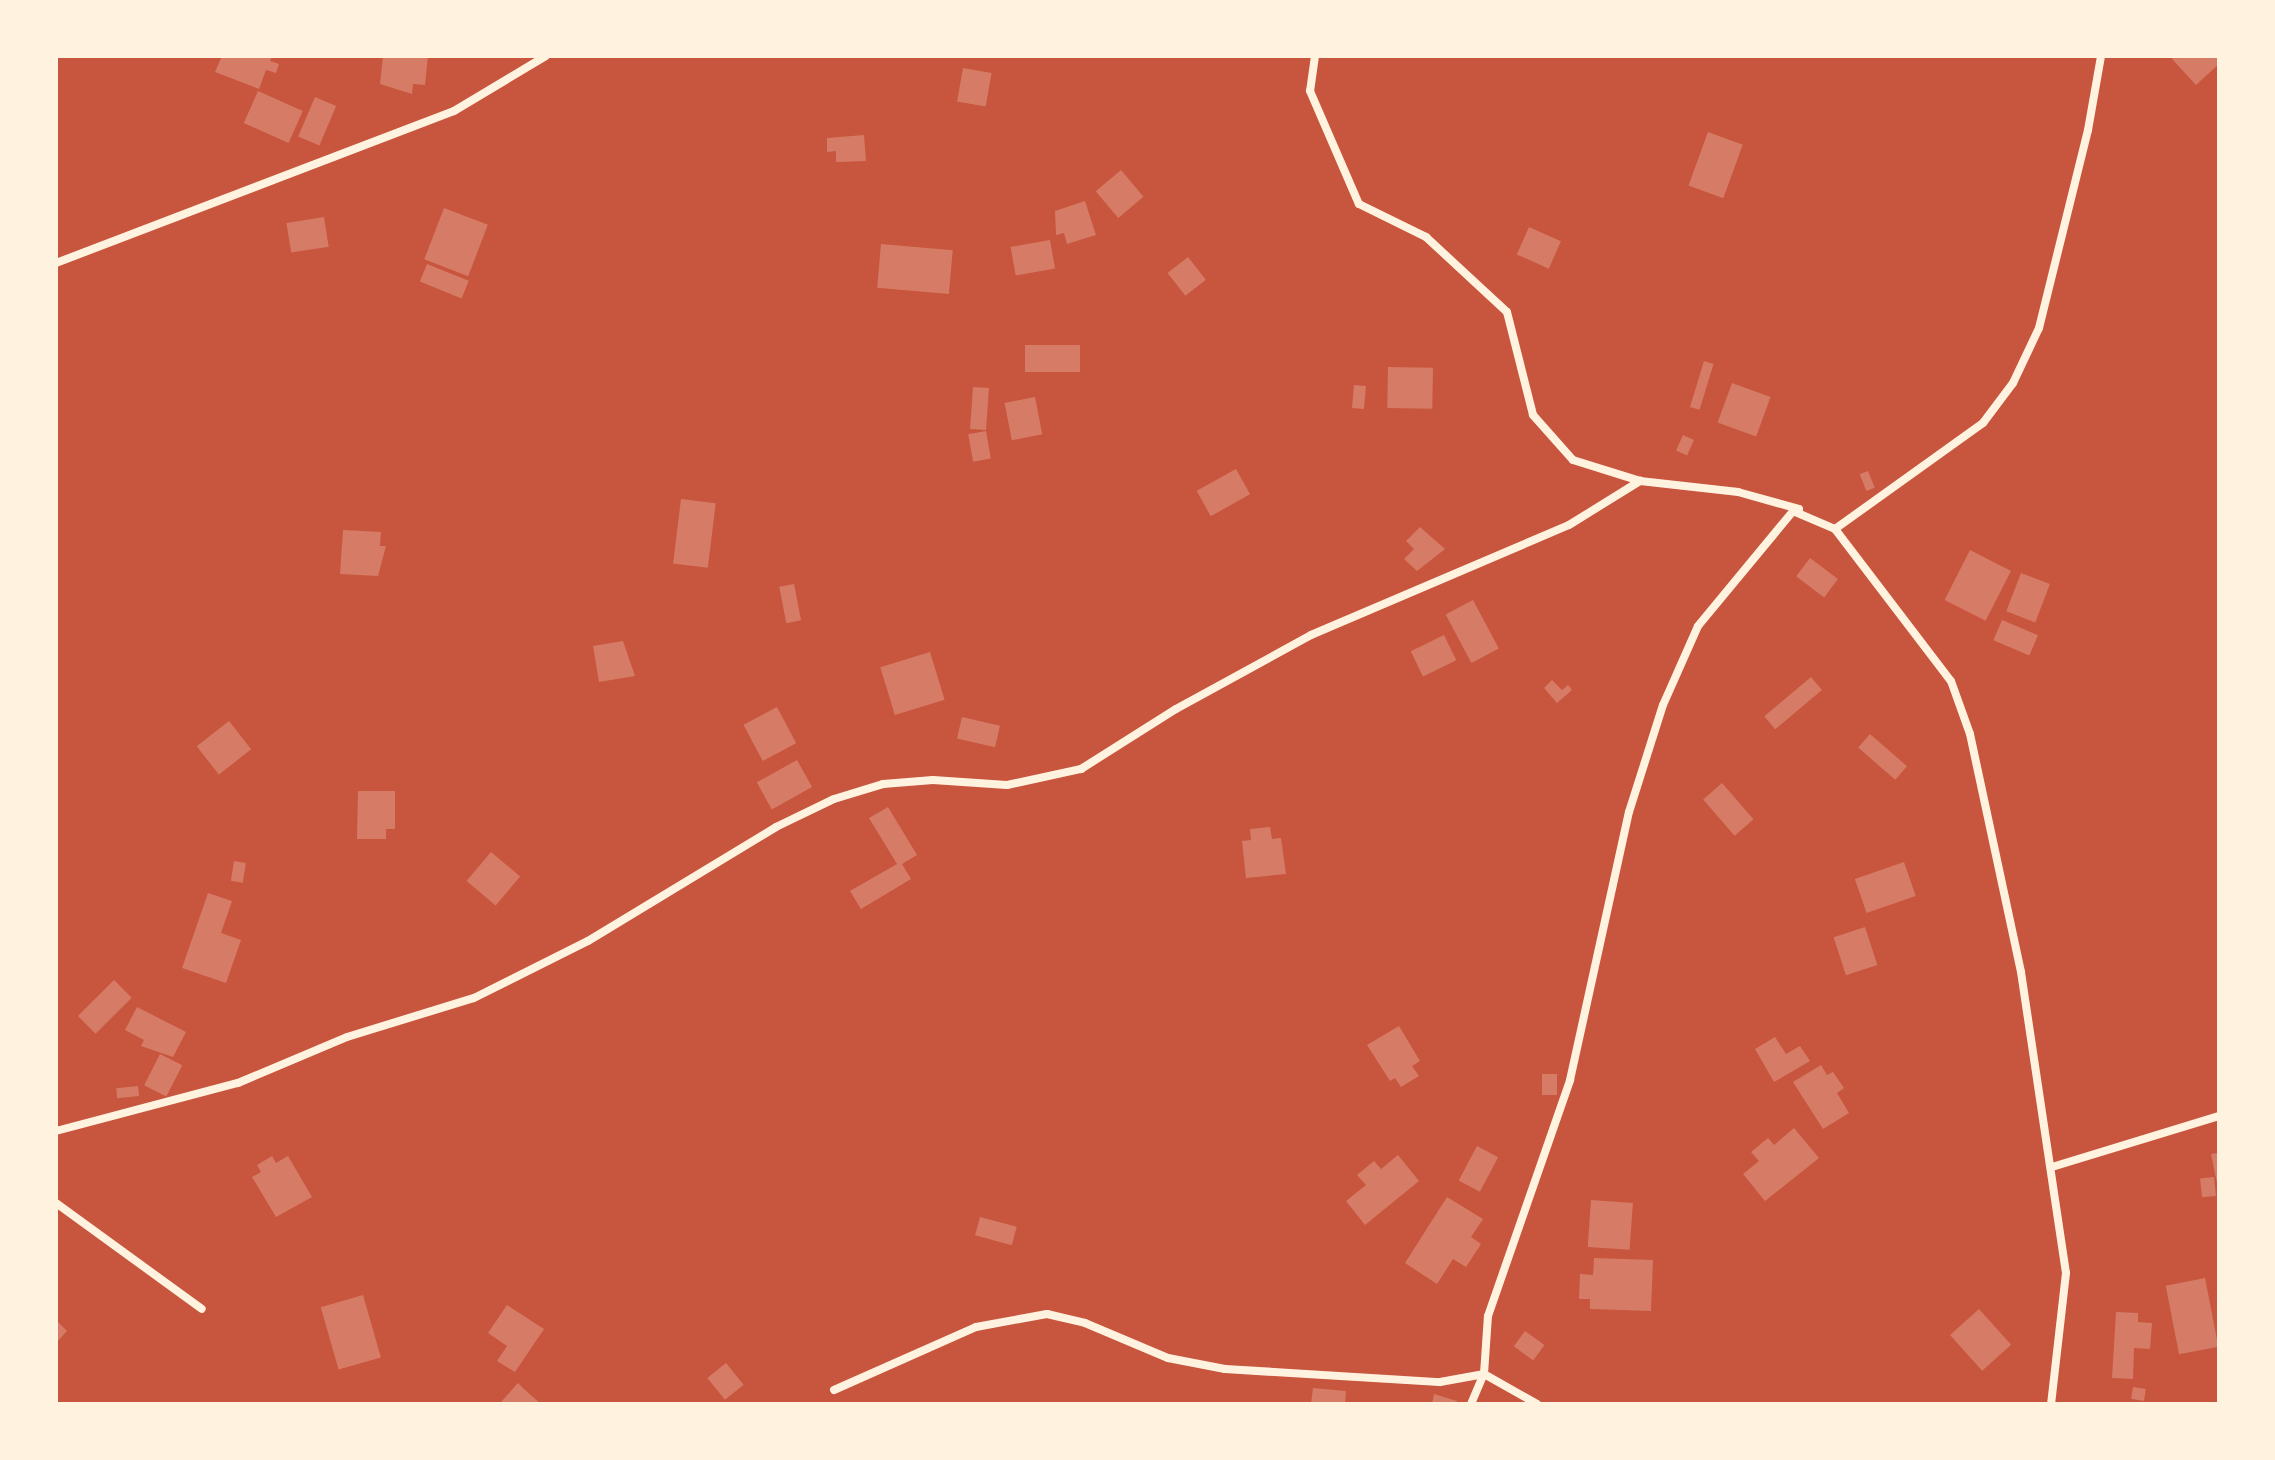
<!DOCTYPE html>
<style>
body{margin:0}
#map{position:relative;width:2275px;height:1460px;overflow:hidden;background:#c8553d;font-family:Ubuntu,sans-serif}
div>[style]{position:absolute}
.building>*{inset:0;background:#d67c66;transform-origin:0 0}
.minor>*{height:8px;margin:-4px;padding:0 4px;transform-origin:4px;border-radius:4px;background:#fff3e0}
span{translate:-50% -50%;white-space:nowrap;text-align:center;line-height:1.15;-webkit-text-stroke:7px #fff3e0;paint-order:stroke}
.frame{position:absolute;inset:0;border:58px solid #fff3e0;pointer-events:none}
</style>
<div id="map">
<div class="building">
<div style="clip-path:polygon(222px 56px,272px 56px,270px 61px,279px 64px,276px 73px,266px 70px,259px 89px,215px 72px)"></div>
<div style="clip-path:polygon(383px 56px,428px 56px,425px 85px,413px 84px,412px 94px,380px 84px)"></div>
<div style="clip-path:polygon(2176px 56px,2216px 56px,2219px 64px,2196px 85px,2172px 59px)"></div>
<div style="left:963px;top:68px;width:29px;height:34px;rotate:10deg"></div>
<div style="left:258px;top:91px;width:49px;height:35px;rotate:24deg"></div>
<div style="left:315px;top:97px;width:23px;height:43px;rotate:23deg"></div>
<div style="left:1708px;top:132px;width:37px;height:57px;rotate:20deg"></div>
<div style="clip-path:polygon(864px 135px,866px 161px,836px 162px,836px 151px,827px 152px,827px 138px)"></div>
<div style="left:1121px;top:170px;width:35px;height:33px;rotate:50deg"></div>
<div style="clip-path:polygon(1085px 201px,1096px 235px,1067px 244px,1064px 233px,1056px 235px,1055px 211px)"></div>
<div style="left:444px;top:208px;width:47px;height:55px;rotate:21deg"></div>
<div style="left:324px;top:217px;width:30px;height:38px;rotate:81deg"></div>
<div style="left:1529px;top:227px;width:35px;height:30px;rotate:24deg"></div>
<div style="left:1050px;top:240px;width:29px;height:40px;rotate:80deg"></div>
<div style="left:881px;top:244px;width:72px;height:44px;rotate:5deg"></div>
<div style="left:1188px;top:257px;width:29px;height:26px;rotate:52deg"></div>
<div style="left:427px;top:264px;width:45px;height:19px;rotate:22deg"></div>
<div style="left:1080px;top:345px;width:27px;height:55px;rotate:90deg"></div>
<div style="left:1704px;top:361px;width:10px;height:48px;rotate:17deg"></div>
<div style="left:1388px;top:367px;width:45px;height:41px;rotate:1deg"></div>
<div style="left:1732px;top:383px;width:41px;height:42px;rotate:20deg"></div>
<div style="left:1354px;top:385px;width:12px;height:23px;rotate:5deg"></div>
<div style="left:973px;top:387px;width:16px;height:42px;rotate:4deg"></div>
<div style="left:1035px;top:397px;width:38px;height:31px;rotate:79deg"></div>
<div style="left:986px;top:431px;width:28px;height:18px;rotate:80deg"></div>
<div style="left:1683px;top:435px;width:12px;height:17px;rotate:24deg"></div>
<div style="left:1236px;top:469px;width:29px;height:45px;rotate:61deg"></div>
<div style="left:1868px;top:471px;width:18px;height:9px;rotate:68deg"></div>
<div style="left:681px;top:499px;width:35px;height:65px;rotate:7deg"></div>
<div style="clip-path:polygon(1420px 527px,1445px 549px,1417px 571px,1404px 559px,1414px 549px,1406px 541px)"></div>
<div style="clip-path:polygon(343px 530px,381px 532px,380px 546px,386px 546px,378px 576px,340px 574px)"></div>
<div style="left:1970px;top:550px;width:46px;height:56px;rotate:27deg"></div>
<div style="left:1810px;top:558px;width:35px;height:23px;rotate:37deg"></div>
<div style="left:2021px;top:573px;width:31px;height:41px;rotate:21deg"></div>
<div style="left:794px;top:584px;width:37px;height:15px;rotate:79deg"></div>
<div style="left:1473px;top:600px;width:55px;height:31px;rotate:62deg"></div>
<div style="left:2002px;top:620px;width:39px;height:22px;rotate:23deg"></div>
<div style="left:1444px;top:635px;width:28px;height:37px;rotate:64deg"></div>
<div style="clip-path:polygon(623px 641px,635px 676px,599px 682px,593px 646px)"></div>
<div style="left:930px;top:652px;width:50px;height:52px;rotate:73deg"></div>
<div style="left:1811px;top:677px;width:17px;height:61px;rotate:50deg"></div>
<div style="clip-path:polygon(1552px 680px,1562px 690px,1568px 685px,1572px 690px,1557px 703px,1544px 688px)"></div>
<div style="left:777px;top:707px;width:41px;height:38px;rotate:62deg"></div>
<div style="left:962px;top:717px;width:39px;height:22px;rotate:13deg"></div>
<div style="left:229px;top:721px;width:36px;height:41px;rotate:52deg"></div>
<div style="left:1870px;top:734px;width:49px;height:18px;rotate:41deg"></div>
<div style="left:797px;top:760px;width:31px;height:46px;rotate:61deg"></div>
<div style="left:1722px;top:783px;width:48px;height:25px;rotate:49deg"></div>
<div style="clip-path:polygon(358px 791px,395px 791px,395px 829px,386px 829px,386px 839px,357px 839px)"></div>
<div style="clip-path:polygon(888px 807px,917px 855px,902px 864px,911px 879px,861px 909px,850px 891px,897px 864px,869px 818px)"></div>
<div style="clip-path:polygon(1270px 827px,1272px 839px,1281px 838px,1286px 874px,1246px 878px,1242px 841px,1251px 840px,1250px 829px)"></div>
<div style="left:491px;top:852px;width:38px;height:38px;rotate:40deg"></div>
<div style="left:234px;top:861px;width:12px;height:20px;rotate:9deg"></div>
<div style="left:1904px;top:862px;width:36px;height:52px;rotate:71deg"></div>
<div style="clip-path:polygon(208px 893px,232px 901px,221px 933px,241px 940px,226px 983px,182px 968px)"></div>
<div style="left:1865px;top:927px;width:40px;height:33px;rotate:72deg"></div>
<div style="left:114px;top:980px;width:25px;height:51px;rotate:45deg"></div>
<div style="clip-path:polygon(137px 1007px,186px 1032px,173px 1057px,141px 1046px,144px 1040px,125px 1030px)"></div>
<div style="clip-path:polygon(1399px 1026px,1420px 1061px,1412px 1066px,1419px 1076px,1401px 1087px,1395px 1078px,1390px 1081px,1367px 1045px)"></div>
<div style="clip-path:polygon(1775px 1037px,1786px 1054px,1800px 1046px,1810px 1061px,1774px 1082px,1755px 1049px)"></div>
<div style="left:160px;top:1054px;width:25px;height:35px;rotate:27deg"></div>
<div style="clip-path:polygon(1821px 1065px,1827px 1075px,1833px 1072px,1844px 1088px,1837px 1093px,1849px 1113px,1823px 1129px,1793px 1082px)"></div>
<div style="left:1542px;top:1074px;width:15px;height:21px"></div>
<div style="left:138px;top:1086px;width:10px;height:22px;rotate:84deg"></div>
<div style="clip-path:polygon(1794px 1128px,1819px 1158px,1765px 1201px,1743px 1174px,1759px 1161px,1751px 1152px,1768px 1138px,1774px 1145px)"></div>
<div style="left:1477px;top:1146px;width:24px;height:39px;rotate:28deg"></div>
<div style="clip-path:polygon(2219px 1153px,2219px 1187px,2218px 1188px,2211px 1154px)"></div>
<div style="clip-path:polygon(1398px 1155px,1419px 1181px,1365px 1225px,1346px 1201px,1366px 1185px,1357px 1175px,1374px 1161px,1381px 1169px)"></div>
<div style="clip-path:polygon(272px 1156px,276px 1163px,288px 1156px,312px 1197px,276px 1217px,252px 1177px,261px 1172px,257px 1165px)"></div>
<div style="left:2214px;top:1177px;width:19px;height:14px;rotate:84deg"></div>
<div style="clip-path:polygon(1447px 1197px,1483px 1219px,1471px 1237px,1481px 1244px,1466px 1267px,1453px 1259px,1437px 1284px,1405px 1263px)"></div>
<div style="left:1591px;top:1200px;width:42px;height:47px;rotate:4deg"></div>
<div style="left:980px;top:1217px;width:38px;height:19px;rotate:15deg"></div>
<div style="clip-path:polygon(1594px 1258px,1653px 1260px,1651px 1311px,1590px 1309px,1590px 1299px,1579px 1299px,1580px 1274px,1593px 1275px)"></div>
<div style="left:2205px;top:1278px;width:70px;height:40px;rotate:79deg"></div>
<div style="left:363px;top:1295px;width:65px;height:44px;rotate:74deg"></div>
<div style="clip-path:polygon(507px 1305px,544px 1329px,515px 1372px,497px 1361px,507px 1346px,488px 1333px)"></div>
<div style="left:1979px;top:1309px;width:48px;height:39px;rotate:48deg"></div>
<div style="clip-path:polygon(2116px 1312px,2138px 1313px,2138px 1322px,2152px 1323px,2150px 1349px,2134px 1348px,2133px 1379px,2112px 1378px)"></div>
<div style="clip-path:polygon(56px 1320px,67px 1331px,56px 1343px)"></div>
<div style="left:1525px;top:1331px;width:24px;height:19px;rotate:36deg"></div>
<div style="left:726px;top:1363px;width:28px;height:24px;rotate:51deg"></div>
<div style="clip-path:polygon(518px 1383px,525px 1390px,541px 1404px,501px 1402px)"></div>
<div style="left:2133px;top:1387px;width:13px;height:12px;rotate:9deg"></div>
<div style="clip-path:polygon(1313px 1388px,1346px 1391px,1345px 1404px,1311px 1404px)"></div>
<div style="clip-path:polygon(1434px 1394px,1457px 1401px,1456px 1404px,1432px 1404px)"></div>
</div>
<div class="minor">
<div style="left:1315px;top:56px;width:35px;rotate:98deg"></div>
<div style="left:1310px;top:91px;width:123px;rotate:66.6deg"></div>
<div style="left:1359px;top:204px;width:75px;rotate:26.2deg"></div>
<div style="left:1426px;top:237px;width:110px;rotate:42.8deg"></div>
<div style="left:1507px;top:312px;width:106px;rotate:75.8deg"></div>
<div style="left:1533px;top:415px;width:60px;rotate:48.4deg"></div>
<div style="left:1573px;top:460px;width:70px;rotate:17.4deg"></div>
<div style="left:56px;top:263px;width:426px;rotate:-20.9deg"></div>
<div style="left:454px;top:111px;width:107px;rotate:-30.9deg"></div>
<div style="left:1835px;top:529px;width:191px;rotate:52.7deg"></div>
<div style="left:1951px;top:681px;width:56px;rotate:70.3deg"></div>
<div style="left:1970px;top:734px;width:243px;rotate:77.9deg"></div>
<div style="left:2021px;top:972px;width:304px;rotate:81.5deg"></div>
<div style="left:2066px;top:1273px;width:132px;rotate:96.5deg"></div>
<div style="left:56px;top:1131px;width:188px;rotate:-14.8deg"></div>
<div style="left:238px;top:1083px;width:118px;rotate:-22.9deg"></div>
<div style="left:347px;top:1037px;width:133px;rotate:-17.1deg"></div>
<div style="left:474px;top:998px;width:127px;rotate:-26.6deg"></div>
<div style="left:588px;top:941px;width:220px;rotate:-31.2deg"></div>
<div style="left:776px;top:827px;width:64px;rotate:-25.8deg"></div>
<div style="left:834px;top:799px;width:51px;rotate:-17deg"></div>
<div style="left:883px;top:784px;width:50px;rotate:-4.6deg"></div>
<div style="left:933px;top:780px;width:74px;rotate:3.9deg"></div>
<div style="left:1007px;top:785px;width:76px;rotate:-12.2deg"></div>
<div style="left:1081px;top:769px;width:112px;rotate:-32.3deg"></div>
<div style="left:1176px;top:709px;width:154px;rotate:-28.7deg"></div>
<div style="left:1311px;top:635px;width:280px;rotate:-23.1deg"></div>
<div style="left:1569px;top:525px;width:84px;rotate:-31.8deg"></div>
<div style="left:1640px;top:481px;width:99px;rotate:6.4deg"></div>
<div style="left:1738px;top:492px;width:63px;rotate:15.6deg"></div>
<div style="left:1799px;top:509px;width:6px;rotate:162deg"></div>
<div style="left:2052px;top:1167px;width:175px;rotate:-17deg"></div>
<div style="left:56px;top:1203px;width:180px;rotate:36deg"></div>
<div style="left:834px;top:1390px;width:155px;rotate:-23.9deg"></div>
<div style="left:976px;top:1327px;width:72px;rotate:-10.4deg"></div>
<div style="left:1047px;top:1314px;width:39px;rotate:13deg"></div>
<div style="left:1085px;top:1323px;width:90px;rotate:22.9deg"></div>
<div style="left:1168px;top:1358px;width:58px;rotate:10.9deg"></div>
<div style="left:1225px;top:1369px;width:215px;rotate:3.5deg"></div>
<div style="left:1440px;top:1382px;width:45px;rotate:-10.3deg"></div>
<div style="left:1484px;top:1374px;width:61px;rotate:29.5deg"></div>
<div style="left:1471px;top:1404px;width:33px;rotate:-67deg"></div>
<div style="left:1484px;top:1374px;width:58px;rotate:-86.1deg"></div>
<div style="left:1488px;top:1316px;width:250px;rotate:-70.8deg"></div>
<div style="left:1570px;top:1080px;width:274px;rotate:-77.6deg"></div>
<div style="left:1629px;top:812px;width:112px;rotate:-72.4deg"></div>
<div style="left:1663px;top:705px;width:86px;rotate:-66.1deg"></div>
<div style="left:1698px;top:626px;width:149px;rotate:-50.4deg"></div>
<div style="left:1793px;top:511px;width:46px;rotate:23.2deg"></div>
<div style="left:1835px;top:529px;width:182px;rotate:-35.6deg"></div>
<div style="left:1983px;top:423px;width:50px;rotate:-53.1deg"></div>
<div style="left:2013px;top:383px;width:61px;rotate:-64.7deg"></div>
<div style="left:2039px;top:328px;width:204px;rotate:-76.1deg"></div>
<div style="left:2088px;top:130px;width:75px;rotate:-80deg"></div>
</div>
<div class="frame"></div>
</div>
